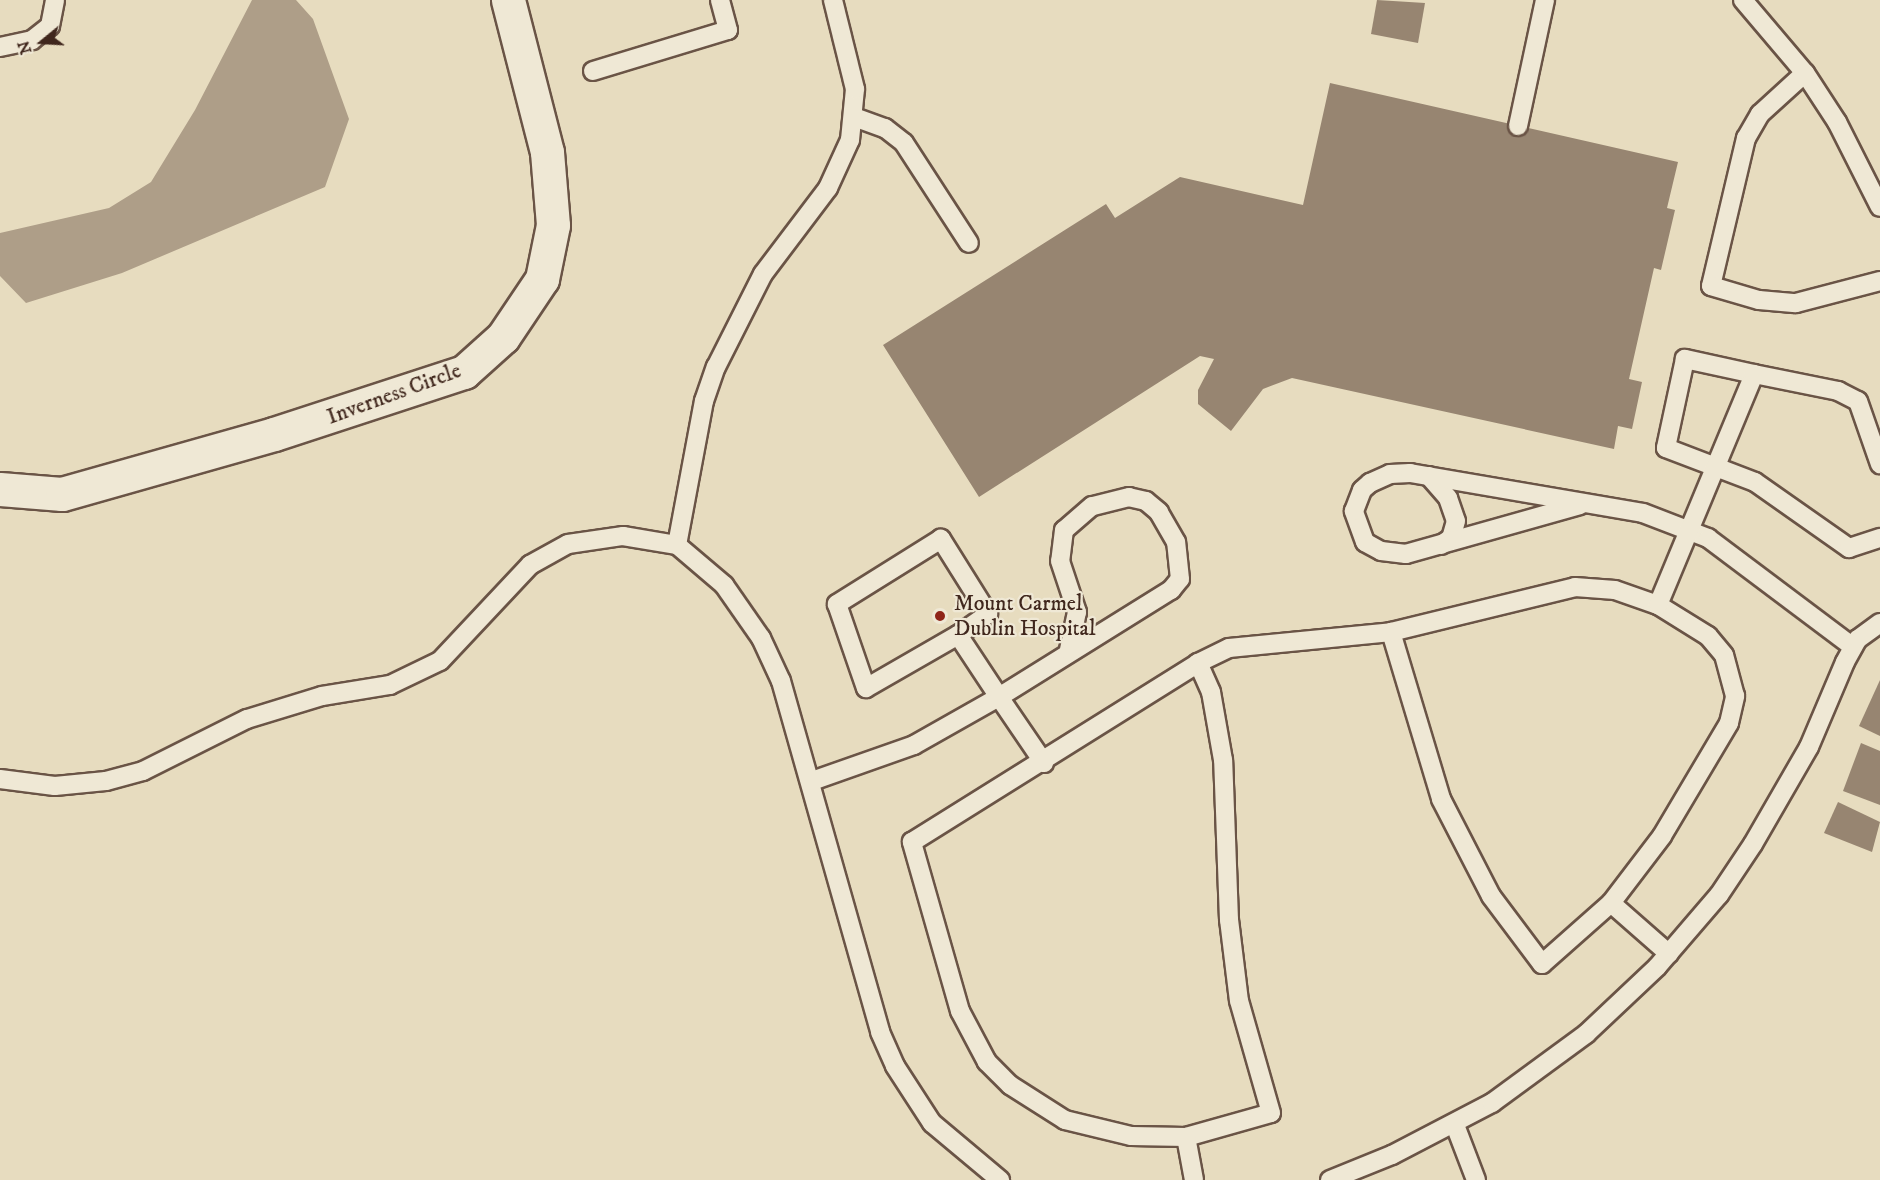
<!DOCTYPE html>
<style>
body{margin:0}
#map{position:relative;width:1880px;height:1180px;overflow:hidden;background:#e7dcbf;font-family:"IM FELL DW Pica",serif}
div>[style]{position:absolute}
.water>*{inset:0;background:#ae9e88}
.building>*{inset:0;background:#978571}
.roads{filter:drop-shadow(2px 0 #6a5446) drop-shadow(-2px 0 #6a5446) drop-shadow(0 2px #6a5446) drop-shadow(0 -2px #6a5446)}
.lane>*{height:18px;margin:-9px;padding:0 9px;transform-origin:9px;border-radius:9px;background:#efe8d5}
.street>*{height:33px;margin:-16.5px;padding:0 16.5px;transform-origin:16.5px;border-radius:16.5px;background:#efe8d5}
.dots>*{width:16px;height:16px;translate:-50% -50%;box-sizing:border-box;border:3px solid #efe8d5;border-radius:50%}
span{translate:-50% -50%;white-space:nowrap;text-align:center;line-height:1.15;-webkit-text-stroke:4.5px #efe8d5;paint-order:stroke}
.street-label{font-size:22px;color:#40271d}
.poi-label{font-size:22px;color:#40271d}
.left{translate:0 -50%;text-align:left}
.north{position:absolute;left:12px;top:12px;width:60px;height:60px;-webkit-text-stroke:4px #efe8d5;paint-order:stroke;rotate:252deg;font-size:16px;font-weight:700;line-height:24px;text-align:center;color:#40271d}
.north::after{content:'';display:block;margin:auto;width:21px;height:27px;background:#40271d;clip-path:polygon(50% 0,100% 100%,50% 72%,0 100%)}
</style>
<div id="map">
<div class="water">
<div style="clip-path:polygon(252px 0,296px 0,313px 19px,349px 119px,325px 187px,122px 273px,26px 303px,0 276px,0 233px,109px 208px,151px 182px,195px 110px)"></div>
</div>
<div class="building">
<div style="clip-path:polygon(1377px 0,1425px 3px,1418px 43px,1371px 34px)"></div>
<div style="clip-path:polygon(1330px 83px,1678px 162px,1667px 208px,1675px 210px,1661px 270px,1654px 268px,1629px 379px,1642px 382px,1632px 429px,1618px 426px,1614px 449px,1292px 378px,1263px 389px,1231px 431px,1198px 404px,1198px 390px,1214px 359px,1200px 356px,979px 497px,883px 345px,1106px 204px,1115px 218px,1180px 177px,1303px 205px)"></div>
<div style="clip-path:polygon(1880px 680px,1880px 736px,1859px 726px)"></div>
<div style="clip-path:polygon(1861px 743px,1880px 751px,1880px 805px,1843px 791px)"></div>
<div style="clip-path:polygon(1838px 802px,1880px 822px,1872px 852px,1824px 833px)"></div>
</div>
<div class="roads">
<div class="lane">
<div style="left:1743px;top:0;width:96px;rotate:49.7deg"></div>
<div style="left:1805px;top:73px;width:59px;rotate:56.9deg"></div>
<div style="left:1837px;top:122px;width:95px;rotate:63.2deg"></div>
<div style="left:0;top:47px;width:33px;rotate:-12deg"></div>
<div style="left:32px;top:40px;width:23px;rotate:-38deg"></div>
<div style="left:50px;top:26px;width:26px;rotate:-79deg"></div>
<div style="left:593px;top:71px;width:141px;rotate:-16.9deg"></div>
<div style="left:728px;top:30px;width:31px;rotate:-105deg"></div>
<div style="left:1805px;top:73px;width:61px;rotate:137.7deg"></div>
<div style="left:1760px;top:114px;width:28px;rotate:120deg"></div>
<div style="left:1746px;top:138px;width:152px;rotate:103.3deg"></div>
<div style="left:1711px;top:286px;width:50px;rotate:16.3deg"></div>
<div style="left:1759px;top:300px;width:37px;rotate:5deg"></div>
<div style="left:1796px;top:303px;width:87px;rotate:-14.7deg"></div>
<div style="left:854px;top:117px;width:33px;rotate:20deg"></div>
<div style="left:885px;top:128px;width:24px;rotate:38deg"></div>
<div style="left:904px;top:143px;width:119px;rotate:57deg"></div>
<div style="left:1518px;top:126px;width:129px;rotate:-77.9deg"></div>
<div style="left:1754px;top:374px;width:71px;rotate:-167.7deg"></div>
<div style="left:1685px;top:359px;width:91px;rotate:102.1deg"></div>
<div style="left:1666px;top:448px;width:95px;rotate:20.9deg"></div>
<div style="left:1755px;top:482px;width:115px;rotate:35.1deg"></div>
<div style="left:1849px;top:548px;width:33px;rotate:-18deg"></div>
<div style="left:1429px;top:476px;width:29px;rotate:49deg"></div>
<div style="left:1448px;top:498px;width:24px;rotate:71deg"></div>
<div style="left:1456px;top:521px;width:18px;rotate:106deg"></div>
<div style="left:1451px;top:538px;width:12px;rotate:145deg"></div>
<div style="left:1580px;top:505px;width:181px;rotate:164.3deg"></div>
<div style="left:1406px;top:554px;width:25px;rotate:-173deg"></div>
<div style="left:1381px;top:551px;width:18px;rotate:-151deg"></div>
<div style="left:1365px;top:542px;width:33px;rotate:-110deg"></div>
<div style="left:1354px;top:511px;width:22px;rotate:-69deg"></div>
<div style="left:1362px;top:490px;width:11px;rotate:-41deg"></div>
<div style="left:1370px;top:483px;width:22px;rotate:-24deg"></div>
<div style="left:1390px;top:474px;width:20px;rotate:-3deg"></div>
<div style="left:1410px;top:473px;width:236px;rotate:9.7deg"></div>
<div style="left:1643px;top:513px;width:70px;rotate:21deg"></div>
<div style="left:1708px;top:538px;width:181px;rotate:36.9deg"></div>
<div style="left:677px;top:545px;width:147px;rotate:-79.4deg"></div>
<div style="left:704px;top:401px;width:36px;rotate:-71deg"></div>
<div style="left:716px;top:367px;width:104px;rotate:-63.2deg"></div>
<div style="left:763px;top:274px;width:108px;rotate:-52.9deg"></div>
<div style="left:828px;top:188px;width:53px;rotate:-65.4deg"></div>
<div style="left:850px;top:140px;width:51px;rotate:-84.4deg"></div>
<div style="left:855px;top:89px;width:92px;rotate:-103.9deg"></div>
<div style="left:1391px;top:632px;width:174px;rotate:73.3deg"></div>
<div style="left:1441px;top:799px;width:109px;rotate:62.7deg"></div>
<div style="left:1491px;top:896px;width:85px;rotate:53.1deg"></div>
<div style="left:1542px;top:964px;width:92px;rotate:-41.5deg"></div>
<div style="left:1611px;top:903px;width:84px;rotate:-52.7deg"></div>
<div style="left:1662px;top:836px;width:131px;rotate:-59.3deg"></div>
<div style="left:1729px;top:723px;width:28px;rotate:-77deg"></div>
<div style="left:1735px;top:696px;width:42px;rotate:-105deg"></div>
<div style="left:1724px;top:655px;width:25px;rotate:-130deg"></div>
<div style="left:1708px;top:636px;width:59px;rotate:-148.2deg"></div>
<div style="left:958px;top:635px;width:37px;rotate:-35deg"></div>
<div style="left:988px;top:614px;width:89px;rotate:-122.1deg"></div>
<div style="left:941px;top:539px;width:123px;rotate:148deg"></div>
<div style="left:837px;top:604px;width:89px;rotate:71deg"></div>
<div style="left:866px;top:688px;width:106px;rotate:-29.9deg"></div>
<div style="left:958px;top:635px;width:74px;rotate:56.5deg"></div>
<div style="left:999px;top:697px;width:203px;rotate:-31.9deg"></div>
<div style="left:1171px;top:590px;width:14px;rotate:-51deg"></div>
<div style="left:1180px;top:579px;width:37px;rotate:-96deg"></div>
<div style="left:1176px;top:542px;width:34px;rotate:-120deg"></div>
<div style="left:1159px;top:512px;width:17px;rotate:-140deg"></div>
<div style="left:1146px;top:501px;width:17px;rotate:-167deg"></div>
<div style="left:1129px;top:497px;width:38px;rotate:166deg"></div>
<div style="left:1092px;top:506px;width:37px;rotate:139deg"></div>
<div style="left:1064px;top:530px;width:31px;rotate:97deg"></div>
<div style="left:1060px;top:561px;width:54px;rotate:71.6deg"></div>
<div style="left:1077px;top:612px;width:39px;rotate:102deg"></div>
<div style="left:0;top:779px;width:55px;rotate:7.3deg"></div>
<div style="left:55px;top:786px;width:51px;rotate:-5.6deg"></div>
<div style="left:106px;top:781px;width:38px;rotate:-15deg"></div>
<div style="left:143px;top:771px;width:116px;rotate:-26.6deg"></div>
<div style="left:247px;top:719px;width:78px;rotate:-17deg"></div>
<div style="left:322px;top:696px;width:69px;rotate:-9.2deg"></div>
<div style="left:390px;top:685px;width:55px;rotate:-25.6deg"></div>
<div style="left:440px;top:661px;width:132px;rotate:-46.8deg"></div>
<div style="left:530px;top:565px;width:43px;rotate:-28.9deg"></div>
<div style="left:568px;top:544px;width:56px;rotate:-8.3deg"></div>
<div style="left:623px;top:536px;width:55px;rotate:9.5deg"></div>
<div style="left:677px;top:545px;width:62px;rotate:40.4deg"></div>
<div style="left:724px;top:585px;width:65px;rotate:55.1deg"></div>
<div style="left:761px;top:638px;width:47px;rotate:65.1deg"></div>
<div style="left:781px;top:681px;width:365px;rotate:74.2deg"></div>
<div style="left:880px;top:1032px;width:37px;rotate:66deg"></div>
<div style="left:895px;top:1066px;width:68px;rotate:57deg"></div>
<div style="left:932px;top:1123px;width:89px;rotate:40deg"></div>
<div style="left:812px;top:781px;width:108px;rotate:-19.4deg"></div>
<div style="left:914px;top:745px;width:98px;rotate:-29.5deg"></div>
<div style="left:999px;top:697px;width:80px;rotate:55.7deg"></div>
<div style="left:1611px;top:903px;width:77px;rotate:41.3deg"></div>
<div style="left:1455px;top:1125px;width:59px;rotate:69.1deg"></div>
<div style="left:1186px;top:1137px;width:88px;rotate:-15.8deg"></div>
<div style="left:1271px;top:1113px;width:116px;rotate:-105.9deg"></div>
<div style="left:1239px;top:1001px;width:82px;rotate:-97deg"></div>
<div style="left:1229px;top:920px;width:160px;rotate:-92.1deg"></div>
<div style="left:1223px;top:760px;width:69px;rotate:-100deg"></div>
<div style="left:1211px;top:692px;width:32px;rotate:-114deg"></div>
<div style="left:1194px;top:1180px;width:44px;rotate:-100.5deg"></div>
<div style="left:1186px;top:1137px;width:55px;rotate:-179deg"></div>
<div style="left:1131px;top:1136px;width:68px;rotate:-166.4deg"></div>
<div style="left:1065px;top:1120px;width:65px;rotate:-147.5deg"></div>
<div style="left:1010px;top:1085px;width:33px;rotate:-135deg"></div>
<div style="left:987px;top:1062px;width:58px;rotate:-117.9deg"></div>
<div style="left:960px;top:1011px;width:176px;rotate:-105.9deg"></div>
<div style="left:912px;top:842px;width:337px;rotate:-32deg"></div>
<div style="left:1198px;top:663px;width:34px;rotate:-26deg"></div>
<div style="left:1229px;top:648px;width:163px;rotate:-5.6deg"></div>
<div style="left:1391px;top:632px;width:189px;rotate:-13.7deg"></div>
<div style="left:1575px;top:587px;width:40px;rotate:4.3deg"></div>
<div style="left:1615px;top:590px;width:46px;rotate:19.2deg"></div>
<div style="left:1658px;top:605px;width:250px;rotate:-67.4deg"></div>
<div style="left:1754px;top:374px;width:86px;rotate:11.4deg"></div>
<div style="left:1838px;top:391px;width:22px;rotate:27deg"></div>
<div style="left:1858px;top:401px;width:67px;rotate:70.8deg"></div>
<div style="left:1330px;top:1180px;width:67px;rotate:-22deg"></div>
<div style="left:1392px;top:1155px;width:113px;rotate:-27.5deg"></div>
<div style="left:1492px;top:1103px;width:117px;rotate:-36.3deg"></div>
<div style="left:1586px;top:1034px;width:98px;rotate:-43.3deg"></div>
<div style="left:1657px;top:967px;width:95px;rotate:-49.3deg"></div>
<div style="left:1719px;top:895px;width:61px;rotate:-56.3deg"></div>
<div style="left:1753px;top:844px;width:112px;rotate:-60deg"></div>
<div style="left:1809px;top:747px;width:92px;rotate:-67deg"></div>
<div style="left:1845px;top:662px;width:26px;rotate:-61deg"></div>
<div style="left:1858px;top:639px;width:27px;rotate:-36deg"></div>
</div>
<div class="street">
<div style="left:0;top:489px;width:62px;rotate:4.6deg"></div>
<div style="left:62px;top:494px;width:220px;rotate:-15.8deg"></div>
<div style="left:274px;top:434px;width:200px;rotate:-18.1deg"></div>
<div style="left:464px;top:372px;width:52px;rotate:-41.9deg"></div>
<div style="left:503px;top:337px;width:70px;rotate:-56.1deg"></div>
<div style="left:542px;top:279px;width:55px;rotate:-78.5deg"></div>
<div style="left:553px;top:225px;width:73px;rotate:-94.7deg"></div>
<div style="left:547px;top:152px;width:157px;rotate:-104.4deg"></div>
</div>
</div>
<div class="dots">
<div style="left:940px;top:616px;background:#8f2418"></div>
</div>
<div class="street-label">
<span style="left:394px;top:394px;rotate:-20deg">Inverness Circle</span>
</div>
<div class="poi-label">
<span class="left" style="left:954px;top:616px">Mount Carmel<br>Dublin Hospital</span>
</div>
<div class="north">N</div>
</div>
